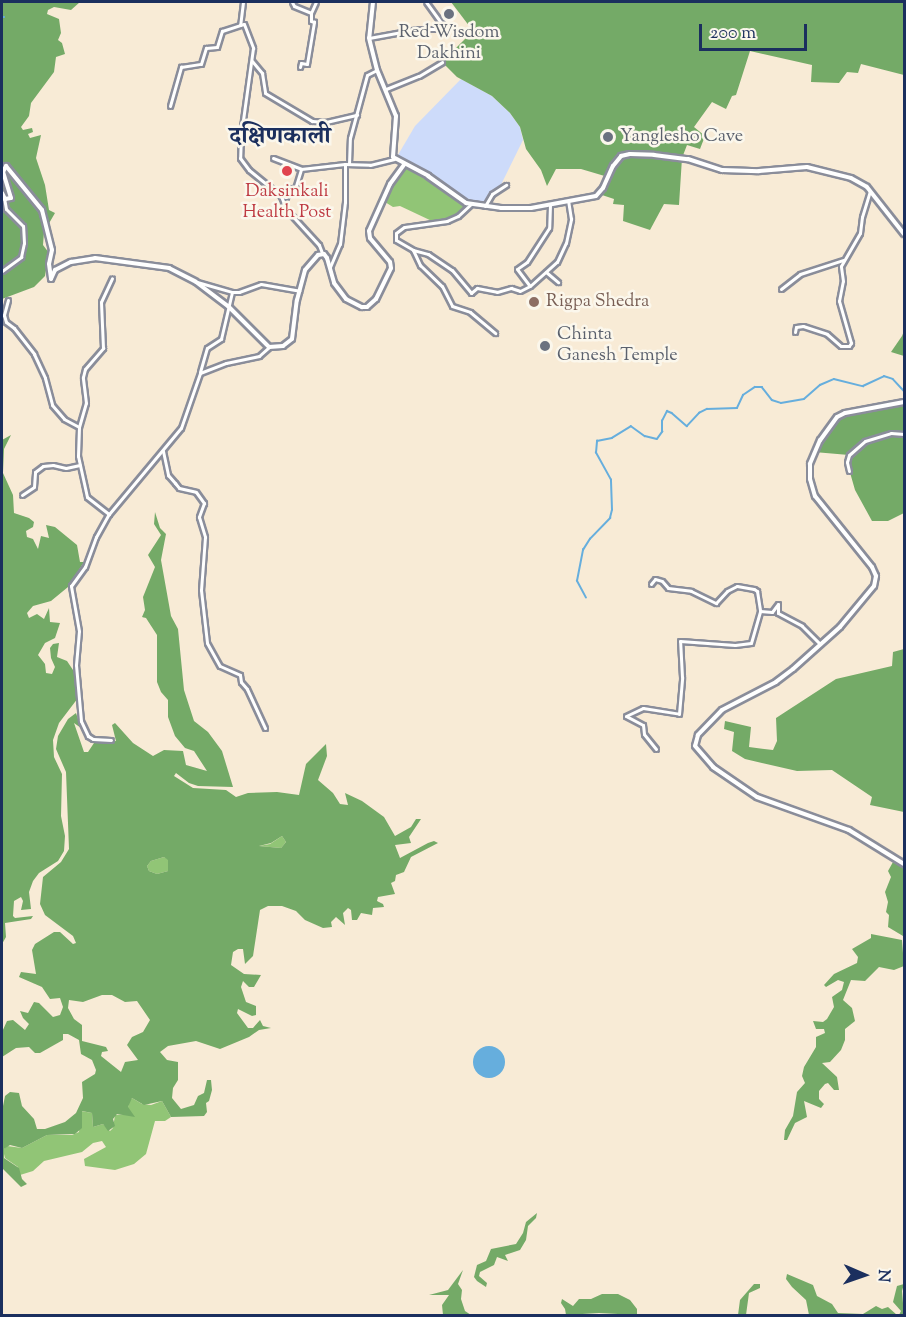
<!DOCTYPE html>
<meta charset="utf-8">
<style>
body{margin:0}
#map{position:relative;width:906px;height:1317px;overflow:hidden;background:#f8ebd6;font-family:"Sorts Mill Goudy","Noto Serif Devanagari",serif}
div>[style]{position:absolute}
.built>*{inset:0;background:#cddbfa}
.green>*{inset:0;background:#91c576}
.forest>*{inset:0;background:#74aa67}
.water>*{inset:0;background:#66aedd}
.round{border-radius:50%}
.stream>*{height:1.5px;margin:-0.75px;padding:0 0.75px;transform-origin:0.75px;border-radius:0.75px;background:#66aedd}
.roads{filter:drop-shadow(2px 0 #8a8d9a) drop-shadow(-2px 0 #8a8d9a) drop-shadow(0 2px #8a8d9a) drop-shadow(0 -2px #8a8d9a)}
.street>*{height:3px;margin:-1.5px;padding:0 1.5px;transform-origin:1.5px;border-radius:1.5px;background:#fff}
.secondary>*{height:4px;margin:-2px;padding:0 2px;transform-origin:2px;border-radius:2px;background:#fff}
.dots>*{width:16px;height:16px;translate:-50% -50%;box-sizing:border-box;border:3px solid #fbf7ec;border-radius:50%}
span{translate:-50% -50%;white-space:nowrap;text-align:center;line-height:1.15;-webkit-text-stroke:5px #fbf7ec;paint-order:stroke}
.worship-label{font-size:18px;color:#5b616d}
.left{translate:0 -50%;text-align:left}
.health-label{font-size:18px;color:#be3a42}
.education-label{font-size:18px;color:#785e54}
.district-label{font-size:24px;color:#1b2f5e;font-weight:700}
.frame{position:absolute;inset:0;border:3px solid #1b2f5e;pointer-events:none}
.north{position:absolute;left:834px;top:1245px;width:60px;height:60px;-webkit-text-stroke:4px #fbf7ec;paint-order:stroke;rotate:92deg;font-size:16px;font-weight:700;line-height:24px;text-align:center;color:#1b2f5e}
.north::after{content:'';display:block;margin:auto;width:21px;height:27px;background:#1b2f5e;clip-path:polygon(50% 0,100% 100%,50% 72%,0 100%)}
.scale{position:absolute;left:699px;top:24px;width:108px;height:27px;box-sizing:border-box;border:3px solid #1b2f5e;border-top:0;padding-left:8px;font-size:18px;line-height:21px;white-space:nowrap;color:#1b2f5e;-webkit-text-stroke:4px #fbf7ec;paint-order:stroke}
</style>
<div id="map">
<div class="built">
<div style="clip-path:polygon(461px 79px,492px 96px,510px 113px,520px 127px,523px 140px,490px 207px,466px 203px,395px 160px,415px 126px)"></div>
</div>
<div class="green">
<div style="clip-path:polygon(404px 165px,419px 171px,471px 204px,447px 221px,434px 222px,400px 206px,393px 207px,385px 202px)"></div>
<div style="clip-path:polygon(282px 836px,286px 842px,281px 848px,259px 846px,270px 844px)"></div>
<div style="clip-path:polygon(164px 857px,168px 859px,168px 871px,157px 874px,149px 871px,147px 866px,151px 861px)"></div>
<div style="clip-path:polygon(132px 1098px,142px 1104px,151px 1105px,162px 1101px,171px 1117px,165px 1121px,155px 1121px,146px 1154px,134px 1164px,115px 1170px,85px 1166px,84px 1159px,106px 1147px,102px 1141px,93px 1143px,82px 1152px,44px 1161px,33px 1171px,20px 1175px,18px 1167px,5px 1158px,3px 1150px,7px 1146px,22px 1148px,47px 1135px,72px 1135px,79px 1132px,81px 1111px,92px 1113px,93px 1127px,103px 1124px,110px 1131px,113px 1128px,115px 1115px,127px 1114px,129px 1101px)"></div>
</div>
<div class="forest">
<div style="clip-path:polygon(2px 2px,80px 2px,71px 10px,54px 7px,48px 10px,47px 14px,59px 19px,61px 33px,58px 40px,62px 43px,65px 54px,56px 57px,54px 72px,31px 103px,29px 116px,21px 127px,23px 130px,32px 128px,33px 132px,28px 134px,30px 138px,41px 135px,36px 158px,45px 185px,49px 210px,55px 213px,44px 232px,43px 245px,49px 253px,45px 276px,34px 287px,2px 299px)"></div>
<div style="clip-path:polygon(451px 2px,904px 2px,904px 75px,861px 64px,858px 73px,847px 72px,839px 83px,811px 82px,812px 65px,750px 51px,736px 95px,732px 96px,726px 109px,712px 102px,694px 127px,705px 136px,700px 149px,687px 145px,682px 158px,679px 205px,664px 204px,650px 230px,623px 221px,624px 205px,613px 204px,614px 199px,599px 194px,608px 177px,581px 169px,556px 169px,547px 186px,541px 170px,526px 149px,520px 127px,510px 113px,492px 96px,457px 77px,442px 62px,473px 31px)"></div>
<div style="clip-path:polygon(904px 331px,904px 356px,891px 352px,902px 336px)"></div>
<div style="clip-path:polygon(904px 402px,904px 513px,888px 521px,872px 521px,855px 490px,847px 462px,849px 455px,814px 452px,837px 417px)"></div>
<div style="clip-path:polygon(11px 435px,4px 449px,3px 473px,13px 495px,14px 513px,29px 518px,34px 522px,33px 527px,26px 531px,27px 537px,33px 539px,38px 549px,41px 536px,49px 538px,46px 525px,55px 527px,77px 545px,80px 562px,84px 562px,68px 587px,51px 601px,33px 606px,27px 613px,29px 618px,37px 614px,44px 619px,49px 608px,50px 622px,60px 623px,55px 638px,45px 643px,38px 655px,45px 664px,46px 673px,52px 674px,55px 667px,51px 658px,50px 648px,53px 644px,59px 643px,57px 657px,67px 661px,75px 673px,78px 698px,59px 723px,53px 740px,54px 757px,62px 774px,61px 816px,65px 836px,64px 851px,58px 861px,39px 873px,33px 881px,29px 892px,31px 909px,21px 910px,23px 901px,21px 897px,14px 901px,13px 916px,15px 918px,33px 916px,31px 919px,5px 923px,6px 937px,2px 944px,2px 440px)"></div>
<div style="clip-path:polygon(evenodd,155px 512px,160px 528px,166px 534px,161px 560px,171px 616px,178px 629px,184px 690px,194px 721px,208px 732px,222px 751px,233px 787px,198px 786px,189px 783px,176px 773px,174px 776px,193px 788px,226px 790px,236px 797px,248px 793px,277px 792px,299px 795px,306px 764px,326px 744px,327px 756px,318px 780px,333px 793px,340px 804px,348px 805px,345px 793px,362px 801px,384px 817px,395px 836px,411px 827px,416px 819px,421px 819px,409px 837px,411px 843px,395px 845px,400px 858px,428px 843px,434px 841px,438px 843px,411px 857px,404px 872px,396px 875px,395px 881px,391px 883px,395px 894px,378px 897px,377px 901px,383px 904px,384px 907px,373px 908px,372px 915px,361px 913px,357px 920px,352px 920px,351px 910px,348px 908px,343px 913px,345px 925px,336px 917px,331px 922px,332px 927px,323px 928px,305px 920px,296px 911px,282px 906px,268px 906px,260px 910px,253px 956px,245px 964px,243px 949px,238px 949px,233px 952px,231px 965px,244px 974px,261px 975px,254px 987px,249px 987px,243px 981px,241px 987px,246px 1002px,256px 1006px,256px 1015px,252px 1016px,238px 1009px,237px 1013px,248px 1028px,253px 1028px,260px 1020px,263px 1026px,271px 1028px,259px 1030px,249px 1037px,220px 1049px,196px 1041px,168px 1046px,160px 1052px,167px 1060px,178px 1062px,178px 1080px,173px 1088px,172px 1098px,181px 1109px,194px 1105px,198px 1096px,204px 1093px,207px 1080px,211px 1080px,212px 1090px,209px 1101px,206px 1103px,207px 1112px,204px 1116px,171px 1117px,162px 1101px,144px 1105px,132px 1098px,128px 1107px,135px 1117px,117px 1114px,113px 1119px,115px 1126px,108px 1131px,103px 1124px,93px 1127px,92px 1113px,82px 1111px,82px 1128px,75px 1134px,47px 1135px,22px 1148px,10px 1145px,4px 1149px,4px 1158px,19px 1168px,22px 1179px,27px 1184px,21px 1187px,2px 1168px,2px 1111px,5px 1096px,10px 1092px,19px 1093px,22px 1106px,34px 1119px,37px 1129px,45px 1129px,65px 1122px,76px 1113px,83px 1098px,82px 1082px,95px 1074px,96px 1070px,92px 1060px,81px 1054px,79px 1040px,68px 1034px,63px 1034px,63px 1040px,40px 1053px,35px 1053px,29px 1047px,16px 1048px,2px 1057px,2px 1032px,7px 1021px,13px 1020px,25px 1030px,29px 1024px,23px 1018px,20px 1011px,28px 1013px,34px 1002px,39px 1003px,53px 1017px,60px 1015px,63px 1007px,60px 998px,50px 999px,42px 987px,19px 977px,21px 972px,36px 974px,32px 950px,35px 944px,54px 932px,60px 932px,73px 944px,76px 943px,73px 936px,45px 915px,40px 904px,43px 877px,61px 862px,69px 849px,66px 772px,56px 749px,58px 736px,68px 719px,76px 713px,81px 728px,74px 723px,84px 752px,88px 752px,94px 743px,116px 741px,112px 725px,115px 723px,133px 743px,153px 756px,164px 750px,183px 751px,186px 765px,207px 771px,194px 751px,185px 748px,175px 736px,168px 717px,168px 700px,161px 692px,157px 682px,157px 635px,146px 618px,142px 617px,145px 610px,143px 597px,155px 567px,148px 555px,161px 535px,154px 524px,155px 512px,282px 836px,286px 842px,281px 848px,259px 846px,271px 843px,282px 836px,155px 512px,164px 857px,168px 860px,168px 871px,157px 874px,149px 871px,147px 866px,151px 861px,164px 857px,155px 512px,102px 995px,112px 995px,125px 1002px,137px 1001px,150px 1020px,143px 1032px,132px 1037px,127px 1045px,138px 1060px,125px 1062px,121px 1072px,101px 1056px,102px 1052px,108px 1051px,106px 1047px,82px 1041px,82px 1025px,74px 1019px,68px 1008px,69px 1000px,83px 1002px,102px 995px)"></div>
<div style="clip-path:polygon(904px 649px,904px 812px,870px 805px,872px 797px,832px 770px,797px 771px,745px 759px,732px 751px,734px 732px,724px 729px,725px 721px,751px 727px,749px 747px,773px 750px,777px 741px,776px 718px,836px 679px,892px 666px,893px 652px)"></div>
<div style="clip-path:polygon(893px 862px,904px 868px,903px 936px,888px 927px,889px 915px,886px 912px,888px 902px,885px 892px,891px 877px,888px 871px)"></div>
<div style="clip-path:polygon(871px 934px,902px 940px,904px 966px,894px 970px,879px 967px,865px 981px,851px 980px,843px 1000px,852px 1008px,855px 1021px,845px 1029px,845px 1040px,841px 1050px,830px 1062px,822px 1063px,837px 1077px,839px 1090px,834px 1090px,828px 1083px,825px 1084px,819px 1091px,819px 1099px,824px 1104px,821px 1108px,804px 1101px,807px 1117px,795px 1123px,787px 1140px,784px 1140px,785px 1130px,793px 1116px,797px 1092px,805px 1083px,802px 1076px,804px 1067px,816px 1047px,816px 1037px,825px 1033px,824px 1029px,816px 1029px,813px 1021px,823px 1022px,827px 1019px,834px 1007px,832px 997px,842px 990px,844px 982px,838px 980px,826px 987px,824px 985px,834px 974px,857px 963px,858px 957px,852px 949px,871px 938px)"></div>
<div style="clip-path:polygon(537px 1213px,536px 1218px,528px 1226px,526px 1240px,520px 1250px,505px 1255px,508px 1261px,497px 1257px,494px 1265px,480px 1272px,479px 1276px,487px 1283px,486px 1287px,477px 1281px,474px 1277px,477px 1265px,486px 1261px,491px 1249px,516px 1244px,523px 1233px,526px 1222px)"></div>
<div style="clip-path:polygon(463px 1270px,458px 1284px,462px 1290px,461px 1299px,465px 1311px,471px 1315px,443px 1315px,442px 1305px,449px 1295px,429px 1295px,448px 1290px)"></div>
<div style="clip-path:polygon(787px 1274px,813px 1285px,817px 1296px,832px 1304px,838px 1313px,863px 1314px,876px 1306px,882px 1309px,888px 1307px,897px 1315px,809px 1315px,806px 1300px,792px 1287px,786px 1279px)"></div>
<div style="clip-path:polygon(754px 1284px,760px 1284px,760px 1288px,749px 1293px,746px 1315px,738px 1315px,740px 1300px)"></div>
<div style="clip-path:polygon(904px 1284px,902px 1291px,904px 1315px,899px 1315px,901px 1311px,893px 1302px,897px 1286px)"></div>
<div style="clip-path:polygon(602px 1294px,618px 1294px,630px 1300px,637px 1309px,637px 1315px,599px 1313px,566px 1315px,565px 1309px,561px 1303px,562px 1299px,573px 1306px,579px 1299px,591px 1299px)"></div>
</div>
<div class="water">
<div class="round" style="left:473px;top:1046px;width:32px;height:32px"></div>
</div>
<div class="stream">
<div style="left:2px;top:17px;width:2px"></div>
<div style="left:586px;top:598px;width:19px;rotate:-118deg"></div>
<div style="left:577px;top:581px;width:32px;rotate:-79deg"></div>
<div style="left:583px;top:550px;width:13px;rotate:-58deg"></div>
<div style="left:590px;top:539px;width:29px;rotate:-46deg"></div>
<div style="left:610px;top:518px;width:8px;rotate:-76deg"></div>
<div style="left:612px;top:510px;width:30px;rotate:-92deg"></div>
<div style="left:611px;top:480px;width:31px;rotate:-119deg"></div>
<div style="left:596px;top:453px;width:12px;rotate:-85deg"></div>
<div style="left:597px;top:441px;width:15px;rotate:-11deg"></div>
<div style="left:612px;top:438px;width:22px;rotate:-32deg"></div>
<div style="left:631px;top:426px;width:17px;rotate:36deg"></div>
<div style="left:645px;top:436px;width:12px;rotate:14deg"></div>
<div style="left:657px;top:439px;width:9px;rotate:-54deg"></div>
<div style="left:662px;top:432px;width:11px;rotate:-90deg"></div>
<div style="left:662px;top:421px;width:11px;rotate:-63deg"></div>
<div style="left:667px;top:411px;width:5px;rotate:22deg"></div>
<div style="left:672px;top:413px;width:20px;rotate:41deg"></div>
<div style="left:687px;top:426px;width:18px;rotate:-47deg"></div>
<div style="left:699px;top:413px;width:9px;rotate:-27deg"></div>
<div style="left:707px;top:409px;width:30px;rotate:-2deg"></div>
<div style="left:737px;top:408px;width:14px;rotate:-65deg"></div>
<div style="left:743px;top:395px;width:14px;rotate:-34deg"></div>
<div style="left:755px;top:387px;width:7px"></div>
<div style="left:762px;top:387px;width:16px;rotate:52deg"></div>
<div style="left:772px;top:400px;width:9px;rotate:18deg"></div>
<div style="left:781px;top:403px;width:23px;rotate:-10deg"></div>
<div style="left:804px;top:399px;width:21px;rotate:-41deg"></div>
<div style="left:820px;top:385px;width:15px;rotate:-23deg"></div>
<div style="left:834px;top:379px;width:30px;rotate:14deg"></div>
<div style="left:863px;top:386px;width:23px;rotate:-25deg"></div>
<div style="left:884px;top:376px;width:9px;rotate:18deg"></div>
<div style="left:893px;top:379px;width:16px;rotate:47deg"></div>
</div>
<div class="roads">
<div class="street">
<div style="left:243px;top:2px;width:23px;rotate:97deg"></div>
<div style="left:240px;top:25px;width:4px;rotate:-14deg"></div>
<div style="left:244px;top:24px;width:26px;rotate:69deg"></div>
<div style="left:253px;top:48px;width:87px;rotate:97.9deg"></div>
<div style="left:241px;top:134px;width:24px;rotate:92deg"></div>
<div style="left:240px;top:158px;width:15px;rotate:53deg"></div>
<div style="left:249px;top:170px;width:41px;rotate:39.1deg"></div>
<div style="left:281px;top:196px;width:14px;rotate:69deg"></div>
<div style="left:286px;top:209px;width:49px;rotate:47.5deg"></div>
<div style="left:319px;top:245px;width:9px;rotate:69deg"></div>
<div style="left:292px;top:2px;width:4px;rotate:63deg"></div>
<div style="left:294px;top:6px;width:18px;rotate:22deg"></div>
<div style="left:311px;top:13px;width:12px;rotate:-66deg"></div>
<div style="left:369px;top:38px;width:50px;rotate:-10.4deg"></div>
<div style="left:418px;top:29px;width:23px"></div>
<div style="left:441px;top:29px;width:5px;rotate:-79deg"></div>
<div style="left:442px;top:24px;width:27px;rotate:-126deg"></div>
<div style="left:252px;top:61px;width:16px;rotate:50deg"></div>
<div style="left:262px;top:73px;width:20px;rotate:81deg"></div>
<div style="left:265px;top:93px;width:55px;rotate:30.8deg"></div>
<div style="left:312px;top:121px;width:14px;rotate:4deg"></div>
<div style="left:326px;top:122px;width:32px;rotate:-13deg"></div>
<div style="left:300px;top:67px;width:4px;rotate:-76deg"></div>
<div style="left:301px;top:63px;width:6px;rotate:9deg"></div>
<div style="left:307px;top:64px;width:43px;rotate:-80.5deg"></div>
<div style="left:314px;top:22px;width:3px;rotate:-162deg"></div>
<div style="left:311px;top:21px;width:8px;rotate:-90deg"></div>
<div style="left:386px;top:89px;width:35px;rotate:-22deg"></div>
<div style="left:419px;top:76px;width:27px;rotate:-31deg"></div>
<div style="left:170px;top:106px;width:41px;rotate:-74.2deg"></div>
<div style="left:181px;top:67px;width:20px;rotate:-9deg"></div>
<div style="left:201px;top:64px;width:17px;rotate:-73deg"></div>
<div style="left:206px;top:48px;width:11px;rotate:-5deg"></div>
<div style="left:217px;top:47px;width:17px;rotate:-73deg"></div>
<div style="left:222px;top:31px;width:19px;rotate:-18deg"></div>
<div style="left:273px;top:158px;width:30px;rotate:21deg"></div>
<div style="left:349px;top:164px;width:26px;rotate:-88deg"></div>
<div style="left:350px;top:138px;width:65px;rotate:-74.9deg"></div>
<div style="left:367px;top:75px;width:11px;rotate:-27deg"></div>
<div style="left:281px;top:196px;width:5px;rotate:11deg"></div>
<div style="left:286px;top:197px;width:10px;rotate:-66deg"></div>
<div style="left:290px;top:188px;width:5px;rotate:11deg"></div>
<div style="left:295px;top:189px;width:21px;rotate:-73deg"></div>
<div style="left:301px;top:169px;width:44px;rotate:-6.5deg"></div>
<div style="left:471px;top:204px;width:18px;rotate:137deg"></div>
<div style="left:458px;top:216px;width:12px;rotate:156deg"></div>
<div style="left:447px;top:221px;width:43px;rotate:172.1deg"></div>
<div style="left:404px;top:227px;width:10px;rotate:143deg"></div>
<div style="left:396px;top:233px;width:7px;rotate:90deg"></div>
<div style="left:396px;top:240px;width:20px;rotate:30deg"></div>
<div style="left:413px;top:250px;width:17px;rotate:65deg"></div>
<div style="left:420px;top:265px;width:30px;rotate:44deg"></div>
<div style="left:442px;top:286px;width:22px;rotate:63deg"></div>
<div style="left:452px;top:306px;width:19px;rotate:18deg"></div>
<div style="left:470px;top:312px;width:33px;rotate:40deg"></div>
<div style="left:550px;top:205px;width:23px;rotate:92deg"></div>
<div style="left:549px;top:228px;width:40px;rotate:122.9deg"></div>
<div style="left:527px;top:262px;width:12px;rotate:145deg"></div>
<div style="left:517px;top:269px;width:21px;rotate:53deg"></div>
<div style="left:530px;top:286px;width:36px;rotate:-42deg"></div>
<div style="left:557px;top:262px;width:21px;rotate:-65deg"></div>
<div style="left:566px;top:243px;width:25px;rotate:-78deg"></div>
<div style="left:571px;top:219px;width:18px;rotate:-99deg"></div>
<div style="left:485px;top:206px;width:14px;rotate:-60deg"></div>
<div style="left:492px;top:194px;width:17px;rotate:-33deg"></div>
<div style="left:413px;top:250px;width:16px;rotate:15deg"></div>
<div style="left:428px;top:254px;width:29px;rotate:34deg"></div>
<div style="left:452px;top:270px;width:30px;rotate:50deg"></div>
<div style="left:471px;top:293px;width:8px;rotate:-40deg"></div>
<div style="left:477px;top:288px;width:20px;rotate:11deg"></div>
<div style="left:497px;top:292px;width:15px;rotate:-16deg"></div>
<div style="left:511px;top:288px;width:9px;rotate:18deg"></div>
<div style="left:520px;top:291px;width:11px;rotate:-27deg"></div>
<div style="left:330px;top:267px;width:25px;rotate:-67deg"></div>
<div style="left:340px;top:244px;width:42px;rotate:-83.2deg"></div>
<div style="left:345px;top:202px;width:38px;rotate:-90deg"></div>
<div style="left:345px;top:164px;width:25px;rotate:2deg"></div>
<div style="left:370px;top:165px;width:25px;rotate:-14deg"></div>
<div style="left:2px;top:271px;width:24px;rotate:-36deg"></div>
<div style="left:21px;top:257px;width:14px;rotate:-78deg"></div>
<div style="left:24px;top:243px;width:17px;rotate:-93deg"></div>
<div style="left:23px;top:226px;width:24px;rotate:-135deg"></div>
<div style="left:6px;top:209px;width:11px;rotate:-100deg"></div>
<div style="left:546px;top:272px;width:16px;rotate:40deg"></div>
<div style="left:197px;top:282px;width:36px;rotate:16deg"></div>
<div style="left:232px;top:292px;width:7px"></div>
<div style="left:239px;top:292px;width:23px;rotate:-20deg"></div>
<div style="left:261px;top:284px;width:39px;rotate:10deg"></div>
<div style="left:781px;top:289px;width:24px;rotate:-38deg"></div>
<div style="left:800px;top:274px;width:45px;rotate:-18deg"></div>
<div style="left:8px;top:300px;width:16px;rotate:105deg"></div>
<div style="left:4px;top:315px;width:7px;rotate:74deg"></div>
<div style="left:6px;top:322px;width:10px;rotate:37deg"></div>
<div style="left:14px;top:328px;width:33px;rotate:52deg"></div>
<div style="left:34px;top:354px;width:26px;rotate:65deg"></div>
<div style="left:45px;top:378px;width:28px;rotate:75deg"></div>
<div style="left:52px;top:405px;width:18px;rotate:49deg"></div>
<div style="left:64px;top:419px;width:17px;rotate:28deg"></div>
<div style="left:79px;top:427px;width:29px;rotate:92deg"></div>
<div style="left:78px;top:456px;width:42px;rotate:77.6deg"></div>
<div style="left:87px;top:497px;width:28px;rotate:38deg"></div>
<div style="left:795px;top:332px;width:5px;rotate:-79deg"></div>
<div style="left:796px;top:327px;width:7px;rotate:-8deg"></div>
<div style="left:803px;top:326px;width:25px;rotate:18deg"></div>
<div style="left:827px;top:334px;width:18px;rotate:41deg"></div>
<div style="left:841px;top:346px;width:8px"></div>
<div style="left:849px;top:346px;width:4px;rotate:-56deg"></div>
<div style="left:851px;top:343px;width:44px;rotate:-105.9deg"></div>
<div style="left:839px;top:301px;width:20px;rotate:-79deg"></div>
<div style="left:843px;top:281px;width:15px;rotate:-98deg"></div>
<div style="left:841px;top:266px;width:38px;rotate:-60deg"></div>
<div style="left:860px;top:233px;width:16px;rotate:-83deg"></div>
<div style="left:862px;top:217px;width:27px;rotate:-73deg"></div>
<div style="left:200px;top:372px;width:25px;rotate:-74deg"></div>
<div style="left:207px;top:348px;width:17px;rotate:-33deg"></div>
<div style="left:221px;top:339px;width:48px;rotate:-76.8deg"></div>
<div style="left:79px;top:427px;width:25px;rotate:-74deg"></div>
<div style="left:86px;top:403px;width:26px;rotate:-97deg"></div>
<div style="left:83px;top:377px;width:8px;rotate:-76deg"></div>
<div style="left:85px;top:369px;width:28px;rotate:-49deg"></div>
<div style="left:103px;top:348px;width:46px;rotate:-92.5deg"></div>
<div style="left:101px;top:302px;width:26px;rotate:-65deg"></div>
<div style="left:163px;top:451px;width:25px;rotate:78deg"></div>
<div style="left:168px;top:475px;width:11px;rotate:49deg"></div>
<div style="left:175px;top:483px;width:6px;rotate:51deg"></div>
<div style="left:179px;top:488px;width:17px;rotate:13deg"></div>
<div style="left:196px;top:492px;width:14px;rotate:54deg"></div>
<div style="left:204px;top:503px;width:15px;rotate:110deg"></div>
<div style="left:199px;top:517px;width:21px;rotate:73deg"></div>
<div style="left:205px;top:537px;width:53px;rotate:94.3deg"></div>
<div style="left:201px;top:590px;width:53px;rotate:83.5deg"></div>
<div style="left:207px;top:643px;width:26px;rotate:61deg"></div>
<div style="left:220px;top:666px;width:22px;rotate:24deg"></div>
<div style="left:240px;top:675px;width:7px;rotate:82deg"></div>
<div style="left:241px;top:682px;width:9px;rotate:49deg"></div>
<div style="left:247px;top:689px;width:43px;rotate:65.2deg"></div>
<div style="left:849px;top:471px;width:9px;rotate:-103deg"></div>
<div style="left:847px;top:462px;width:7px;rotate:-74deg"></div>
<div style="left:849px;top:455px;width:21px;rotate:-41deg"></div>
<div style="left:865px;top:441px;width:27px;rotate:-17deg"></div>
<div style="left:891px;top:433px;width:13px;rotate:4deg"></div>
<div style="left:22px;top:495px;width:14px;rotate:-34deg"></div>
<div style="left:34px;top:487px;width:15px;rotate:-86deg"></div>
<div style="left:35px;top:472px;width:10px;rotate:-37deg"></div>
<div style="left:43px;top:466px;width:10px;rotate:-6deg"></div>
<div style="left:53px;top:465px;width:13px;rotate:13deg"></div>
<div style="left:66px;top:468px;width:14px;rotate:-12deg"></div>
<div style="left:651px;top:584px;width:6px;rotate:-51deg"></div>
<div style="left:655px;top:579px;width:7px;rotate:16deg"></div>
<div style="left:662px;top:581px;width:9px;rotate:49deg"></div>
<div style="left:668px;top:588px;width:23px;rotate:7deg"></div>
<div style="left:691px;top:591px;width:28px;rotate:26deg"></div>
<div style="left:716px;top:603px;width:16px;rotate:-47deg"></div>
<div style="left:727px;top:591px;width:11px;rotate:-27deg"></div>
<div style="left:737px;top:586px;width:17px;rotate:10deg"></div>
<div style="left:754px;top:589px;width:4px;rotate:34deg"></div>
<div style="left:757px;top:591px;width:20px;rotate:81deg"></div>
<div style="left:760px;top:611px;width:12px;rotate:5deg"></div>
<div style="left:772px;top:612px;width:10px;rotate:-53deg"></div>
<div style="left:778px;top:604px;width:9px;rotate:90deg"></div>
<div style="left:778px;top:613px;width:27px;rotate:28deg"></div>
<div style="left:802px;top:626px;width:25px;rotate:45deg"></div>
<div style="left:111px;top:740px;width:18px;rotate:-177deg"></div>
<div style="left:93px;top:739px;width:6px;rotate:-149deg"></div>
<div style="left:88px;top:736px;width:17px;rotate:-115deg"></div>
<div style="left:81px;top:721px;width:56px;rotate:-95.1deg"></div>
<div style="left:76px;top:665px;width:34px;rotate:-85deg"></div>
<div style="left:79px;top:631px;width:46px;rotate:-100.1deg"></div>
<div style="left:71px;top:586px;width:24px;rotate:-54deg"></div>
<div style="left:85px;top:567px;width:32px;rotate:-70deg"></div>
<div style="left:96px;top:537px;width:26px;rotate:-61deg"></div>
<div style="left:109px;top:514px;width:112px;rotate:-50.1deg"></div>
<div style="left:181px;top:428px;width:58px;rotate:-70.9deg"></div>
<div style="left:200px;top:373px;width:28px;rotate:-21deg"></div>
<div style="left:226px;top:363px;width:34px;rotate:-12deg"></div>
<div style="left:259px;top:356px;width:13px;rotate:-42deg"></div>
<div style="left:656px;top:749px;width:19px;rotate:-129deg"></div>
<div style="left:644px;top:734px;width:9px;rotate:-96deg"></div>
<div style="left:643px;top:725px;width:19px;rotate:-152deg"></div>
<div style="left:626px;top:716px;width:19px;rotate:-25deg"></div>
<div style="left:643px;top:708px;width:36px;rotate:9deg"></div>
<div style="left:679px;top:714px;width:37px;rotate:-85deg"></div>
<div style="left:682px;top:677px;width:36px;rotate:-93deg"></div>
<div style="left:680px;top:641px;width:55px;rotate:4.2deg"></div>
<div style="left:735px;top:645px;width:16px;rotate:-7deg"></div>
<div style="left:751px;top:643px;width:33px;rotate:-74deg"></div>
</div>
<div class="secondary">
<div style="left:373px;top:2px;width:36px;rotate:96deg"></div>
<div style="left:369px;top:38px;width:33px;rotate:76deg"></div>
<div style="left:377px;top:70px;width:50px;rotate:67.6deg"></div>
<div style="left:396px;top:116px;width:41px;rotate:94.2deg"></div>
<div style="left:393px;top:157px;width:40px;rotate:28deg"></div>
<div style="left:428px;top:176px;width:47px;rotate:35.4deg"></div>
<div style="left:466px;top:203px;width:35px;rotate:8deg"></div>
<div style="left:501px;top:208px;width:30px"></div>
<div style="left:531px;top:208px;width:66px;rotate:-10.5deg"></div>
<div style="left:596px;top:196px;width:11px;rotate:-49deg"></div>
<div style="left:603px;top:188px;width:24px;rotate:-66deg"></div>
<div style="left:613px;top:166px;width:13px;rotate:-51deg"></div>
<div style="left:621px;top:156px;width:9px;rotate:-13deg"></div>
<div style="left:630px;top:154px;width:24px;rotate:2deg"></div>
<div style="left:654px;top:155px;width:34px;rotate:7deg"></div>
<div style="left:688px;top:159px;width:36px;rotate:18deg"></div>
<div style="left:722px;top:170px;width:37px;rotate:2deg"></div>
<div style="left:759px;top:171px;width:48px;rotate:-4.8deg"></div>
<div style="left:807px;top:167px;width:45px;rotate:14deg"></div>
<div style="left:851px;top:178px;width:18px;rotate:29deg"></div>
<div style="left:867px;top:187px;width:60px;rotate:51.8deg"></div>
<div style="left:2px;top:193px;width:7px;rotate:63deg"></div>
<div style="left:5px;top:199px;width:6px;rotate:-9deg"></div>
<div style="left:11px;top:198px;width:27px;rotate:-107deg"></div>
<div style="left:3px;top:172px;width:7px;rotate:-63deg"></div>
<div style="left:6px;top:166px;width:57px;rotate:50.7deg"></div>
<div style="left:42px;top:210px;width:41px;rotate:76deg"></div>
<div style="left:52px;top:250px;width:14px;rotate:102deg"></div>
<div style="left:49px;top:264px;width:15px;rotate:82deg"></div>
<div style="left:51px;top:279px;width:10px;rotate:-66deg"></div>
<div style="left:55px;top:270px;width:18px;rotate:-27deg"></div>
<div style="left:71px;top:262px;width:24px;rotate:-9deg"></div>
<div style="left:95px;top:258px;width:75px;rotate:7.7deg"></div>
<div style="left:169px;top:268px;width:30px;rotate:27deg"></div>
<div style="left:196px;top:282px;width:40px;rotate:37deg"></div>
<div style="left:228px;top:306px;width:58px;rotate:45deg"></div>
<div style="left:269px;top:347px;width:14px;rotate:-4deg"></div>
<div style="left:283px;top:346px;width:11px;rotate:-38deg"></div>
<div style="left:292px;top:339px;width:39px;rotate:-83deg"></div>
<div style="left:297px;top:300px;width:31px;rotate:-75deg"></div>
<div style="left:305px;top:270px;width:20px;rotate:-49deg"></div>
<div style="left:318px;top:255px;width:6px;rotate:-9deg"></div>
<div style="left:324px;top:254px;width:5px;rotate:53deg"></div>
<div style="left:327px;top:258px;width:26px;rotate:74deg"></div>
<div style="left:334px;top:283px;width:20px;rotate:53deg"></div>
<div style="left:346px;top:299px;width:18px;rotate:27deg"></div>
<div style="left:362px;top:307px;width:5px"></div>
<div style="left:367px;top:307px;width:12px;rotate:-42deg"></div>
<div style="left:376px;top:299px;width:34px;rotate:-64deg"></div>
<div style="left:391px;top:268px;width:6px;rotate:-99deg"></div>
<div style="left:390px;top:262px;width:31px;rotate:-130deg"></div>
<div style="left:370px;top:238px;width:7px;rotate:-98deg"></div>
<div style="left:369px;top:231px;width:51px;rotate:-65.9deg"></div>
<div style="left:390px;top:184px;width:24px;rotate:-54deg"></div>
<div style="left:904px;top:402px;width:60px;rotate:169.4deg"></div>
<div style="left:845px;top:413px;width:9px;rotate:153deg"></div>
<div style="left:837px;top:417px;width:29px;rotate:126deg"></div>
<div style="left:820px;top:440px;width:26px;rotate:113deg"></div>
<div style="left:810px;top:464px;width:15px;rotate:90deg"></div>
<div style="left:810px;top:479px;width:18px;rotate:74deg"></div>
<div style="left:815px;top:496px;width:91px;rotate:51.2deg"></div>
<div style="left:872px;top:567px;width:10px;rotate:66deg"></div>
<div style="left:876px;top:576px;width:10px;rotate:101deg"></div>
<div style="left:874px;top:586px;width:53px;rotate:129.7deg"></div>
<div style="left:840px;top:627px;width:63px;rotate:138.2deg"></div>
<div style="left:793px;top:669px;width:21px;rotate:143deg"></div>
<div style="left:776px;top:682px;width:61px;rotate:152.6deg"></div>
<div style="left:722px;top:710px;width:35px;rotate:134deg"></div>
<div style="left:698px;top:735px;width:11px;rotate:105deg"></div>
<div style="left:695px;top:746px;width:28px;rotate:49deg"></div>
<div style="left:713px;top:767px;width:53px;rotate:34.3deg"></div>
<div style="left:757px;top:797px;width:98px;rotate:19.7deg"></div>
<div style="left:849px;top:830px;width:65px;rotate:31.7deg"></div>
</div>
</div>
<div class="dots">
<div style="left:449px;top:14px;background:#6b7280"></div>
<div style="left:608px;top:137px;background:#6b7280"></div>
<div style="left:287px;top:171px;background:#e0444e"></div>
<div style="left:534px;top:302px;background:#8d6e63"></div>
<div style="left:545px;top:346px;background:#6b7280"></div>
</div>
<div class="worship-label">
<span style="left:449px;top:44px">Red Wisdom<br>Dakhini</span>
<span class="left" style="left:620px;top:137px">Yanglesho Cave</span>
<span class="left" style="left:557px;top:346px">Chinta<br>Ganesh Temple</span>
</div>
<div class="health-label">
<span style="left:287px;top:203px">Daksinkali<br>Health Post</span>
</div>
<div class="education-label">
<span class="left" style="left:546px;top:302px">Rigpa Shedra</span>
</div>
<div class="district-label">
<span style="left:280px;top:138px">दक्षि‍णकाली</span>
</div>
<div class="frame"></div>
<div class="north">N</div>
<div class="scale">200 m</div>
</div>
